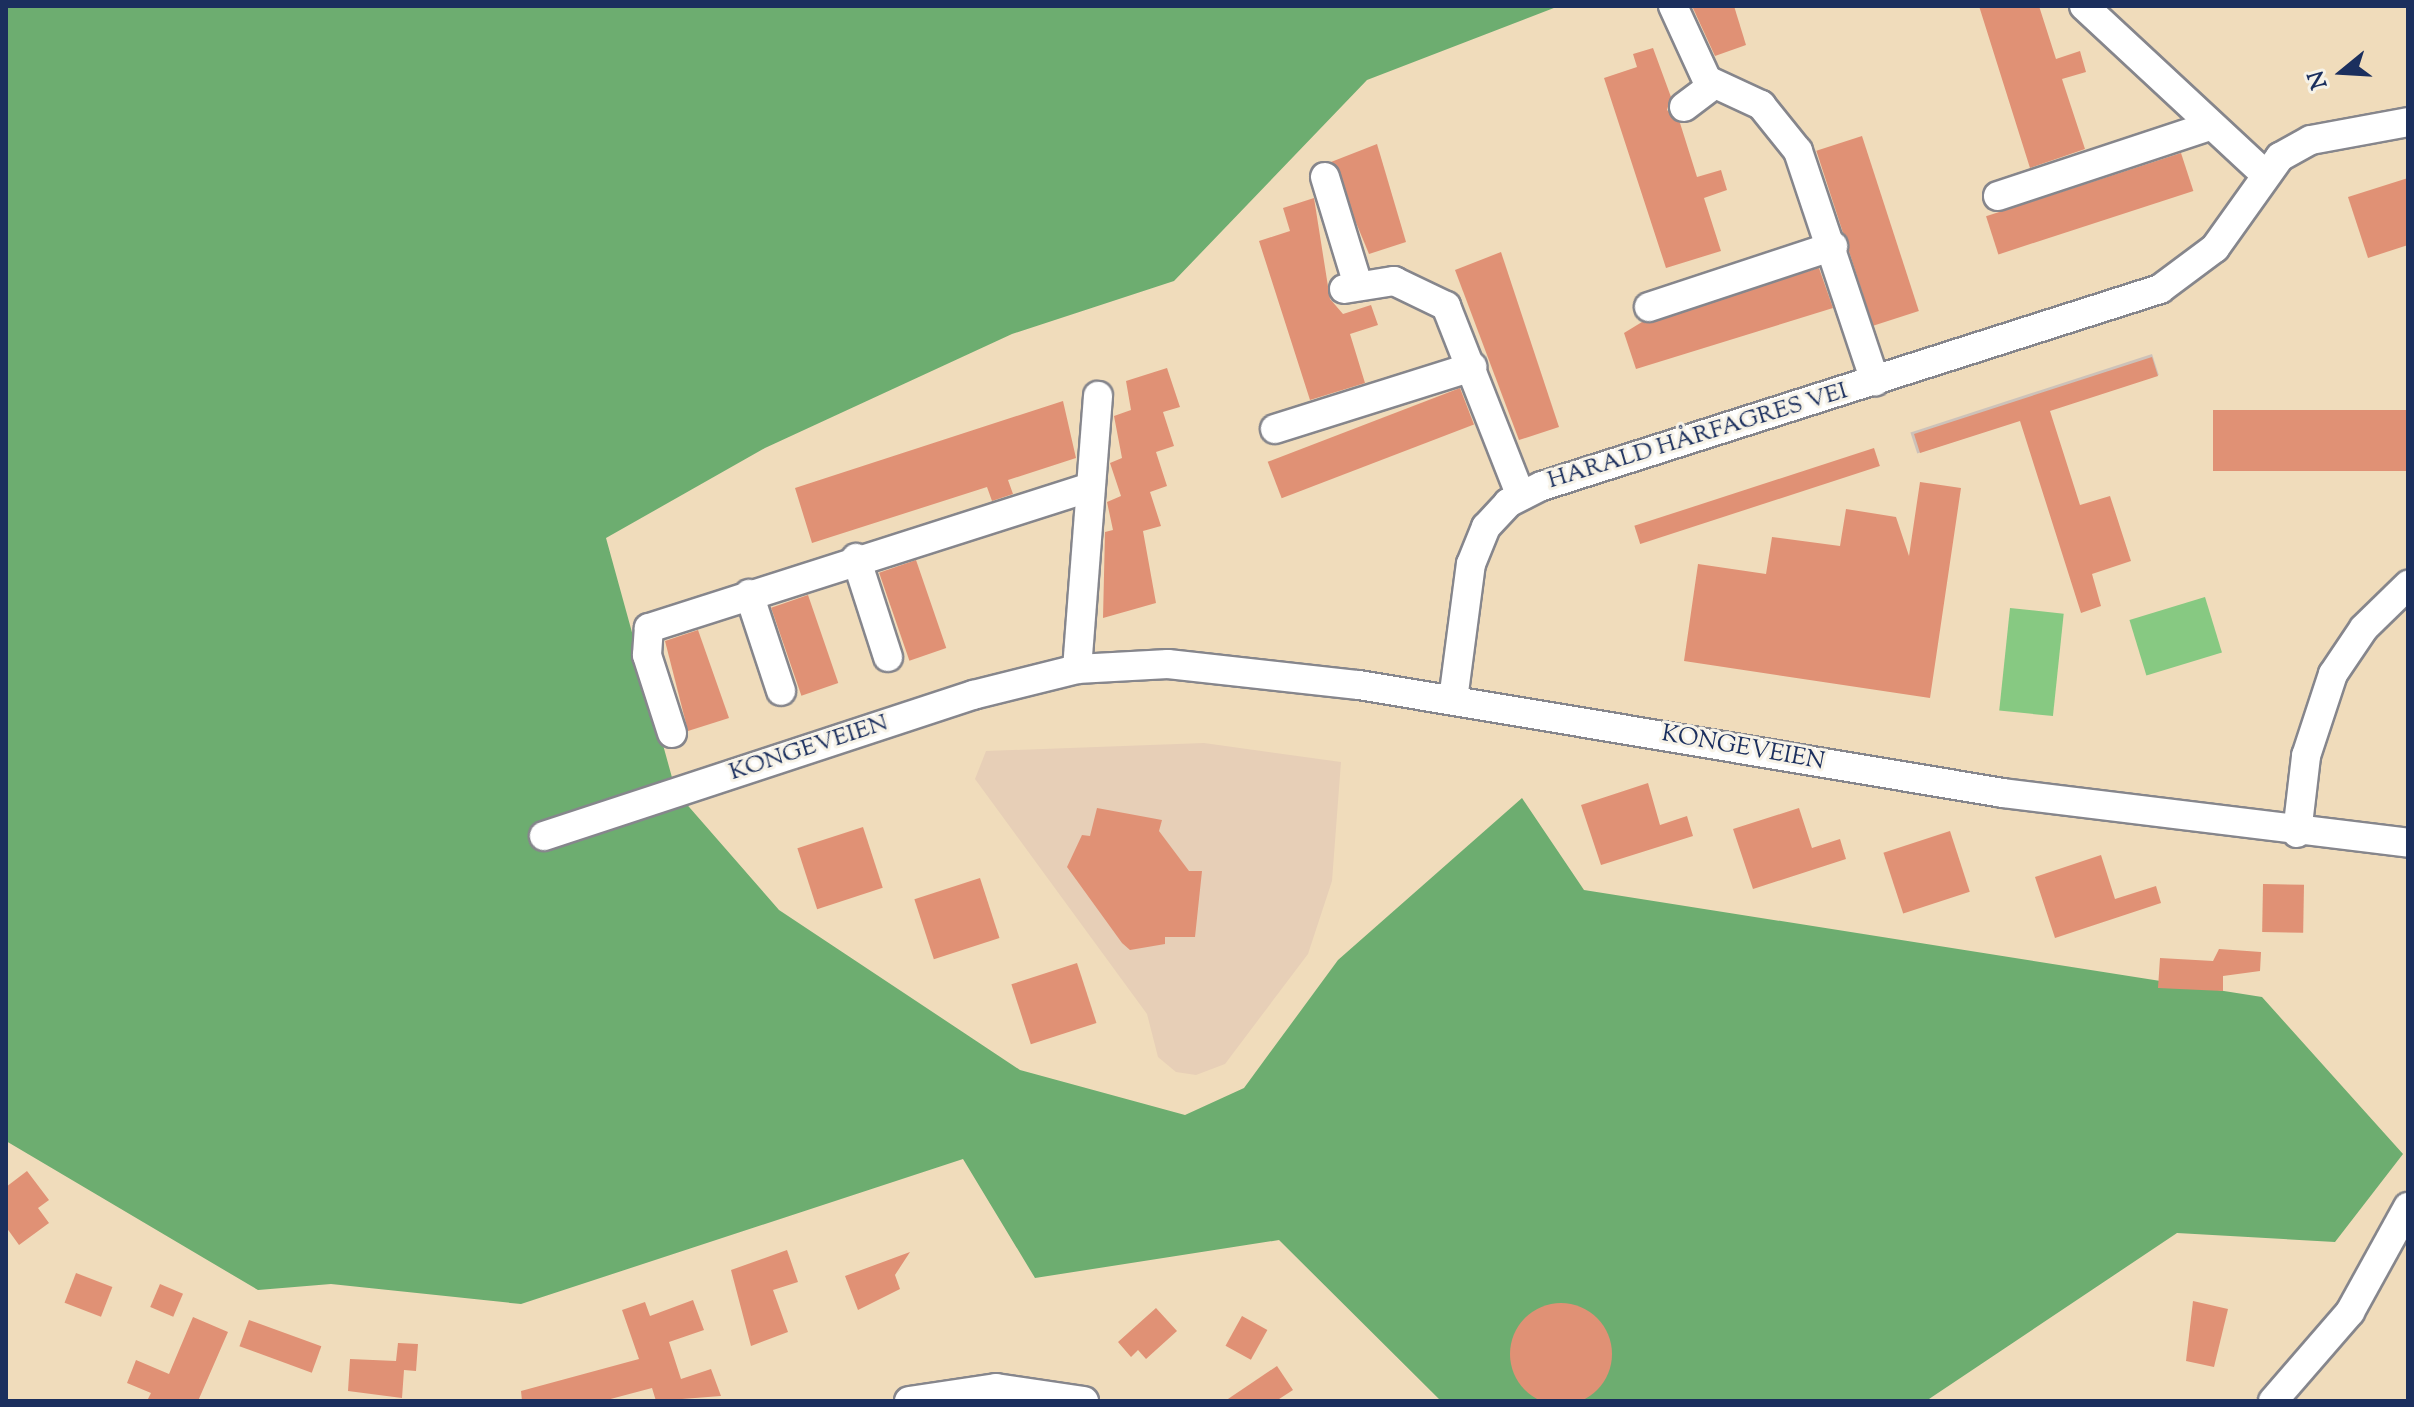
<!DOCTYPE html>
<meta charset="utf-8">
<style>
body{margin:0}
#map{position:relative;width:2414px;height:1407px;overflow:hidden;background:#f0dcbb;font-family:"Sorts Mill Goudy",serif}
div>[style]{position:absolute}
.built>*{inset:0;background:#e7cfb7}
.industrial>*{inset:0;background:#cdc2b9;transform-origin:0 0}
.green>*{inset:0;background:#87c982;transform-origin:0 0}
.forest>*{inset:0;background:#6dad70}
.building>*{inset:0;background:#e09175;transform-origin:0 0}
.round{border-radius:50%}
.roads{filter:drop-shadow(2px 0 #86868c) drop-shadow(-2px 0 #86868c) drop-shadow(0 2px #86868c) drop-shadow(0 -2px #86868c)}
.minor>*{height:28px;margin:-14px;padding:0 14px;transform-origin:14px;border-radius:14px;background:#fff}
span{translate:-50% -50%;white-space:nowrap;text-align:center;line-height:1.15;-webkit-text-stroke:6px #f7f3e8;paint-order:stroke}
.street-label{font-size:24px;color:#1b2f5e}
.frame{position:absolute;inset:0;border:8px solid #1b2f5e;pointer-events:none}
.north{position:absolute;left:2302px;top:32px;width:80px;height:80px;-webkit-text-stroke:6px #f7f3e8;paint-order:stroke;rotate:252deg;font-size:22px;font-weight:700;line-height:32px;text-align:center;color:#1b2f5e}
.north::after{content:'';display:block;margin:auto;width:28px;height:36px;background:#1b2f5e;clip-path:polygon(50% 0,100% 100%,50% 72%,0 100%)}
</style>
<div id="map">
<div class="built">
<div style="clip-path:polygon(1204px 743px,1341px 762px,1332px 881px,1308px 954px,1225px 1064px,1196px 1075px,1176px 1072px,1158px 1057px,1147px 1014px,975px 779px,986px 751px)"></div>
</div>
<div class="industrial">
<div style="left:2152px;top:354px;width:22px;height:254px;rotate:72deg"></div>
</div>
<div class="green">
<div style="left:2205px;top:597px;width:58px;height:79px;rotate:73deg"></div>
<div style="left:2010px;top:608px;width:54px;height:103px;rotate:6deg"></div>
</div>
<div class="forest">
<div style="clip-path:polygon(6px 6px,1559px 6px,1367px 80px,1174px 281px,1012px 334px,765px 448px,606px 538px,676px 792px,779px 910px,1020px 1070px,1185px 1115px,1244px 1088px,1338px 960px,1522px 798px,1584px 890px,2262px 997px,2403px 1154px,2335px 1242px,2177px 1233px,1926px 1401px,1441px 1401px,1279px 1240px,1035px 1278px,963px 1159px,521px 1304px,331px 1284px,258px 1290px,6px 1141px)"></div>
</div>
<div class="building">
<div style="clip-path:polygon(1692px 6px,1734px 6px,1746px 45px,1715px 56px)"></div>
<div style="clip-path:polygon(1979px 6px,2039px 6px,2056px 59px,2080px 51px,2086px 72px,2062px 79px,2085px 149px,2030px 168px)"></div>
<div style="clip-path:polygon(1653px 48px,1671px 97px,1667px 110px,1680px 123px,1697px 177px,1721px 170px,1727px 190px,1704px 198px,1721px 251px,1666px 268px,1604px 78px,1637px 67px,1633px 54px)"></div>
<div style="left:1862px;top:136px;width:184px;height:48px;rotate:72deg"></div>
<div style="clip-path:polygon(1377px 144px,1406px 242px,1369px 254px,1331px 162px)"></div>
<div style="left:2181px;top:153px;width:40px;height:205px;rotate:72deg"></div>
<div style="clip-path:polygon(2408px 178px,2408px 245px,2368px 258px,2348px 197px)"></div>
<div style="clip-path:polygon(1314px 198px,1330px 299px,1343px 314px,1371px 305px,1378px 325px,1350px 334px,1365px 383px,1310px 400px,1259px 241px,1290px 231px,1283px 208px)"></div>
<div style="clip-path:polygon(1501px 252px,1559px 427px,1519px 440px,1455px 270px)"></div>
<div style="clip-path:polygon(1819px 268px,1833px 308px,1636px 369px,1624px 333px,1642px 322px)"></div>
<div style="clip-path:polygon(2152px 357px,2158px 376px,2050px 411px,2080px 505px,2110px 496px,2131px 561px,2092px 574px,2101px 606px,2081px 613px,2020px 421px,1920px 453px,1914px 434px)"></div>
<div style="clip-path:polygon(1167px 368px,1180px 407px,1163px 412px,1174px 446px,1156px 452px,1167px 486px,1150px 492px,1161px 526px,1143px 531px,1156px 603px,1103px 618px,1105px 532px,1113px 530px,1107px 502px,1121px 496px,1110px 463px,1122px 458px,1114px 416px,1131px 410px,1126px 381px)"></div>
<div style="left:1460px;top:388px;width:39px;height:206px;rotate:69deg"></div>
<div style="clip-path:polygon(1063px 401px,1076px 458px,1008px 480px,1013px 494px,992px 501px,987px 487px,812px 543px,795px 488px)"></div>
<div style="left:2408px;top:410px;width:61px;height:195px;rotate:90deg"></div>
<div style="left:1874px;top:448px;width:19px;height:252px;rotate:72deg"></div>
<div style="clip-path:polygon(1920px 482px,1961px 488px,1930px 698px,1684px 661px,1698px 564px,1766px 574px,1772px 537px,1840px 546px,1846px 509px,1896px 517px,1909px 556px)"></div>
<div style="left:916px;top:560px;width:93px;height:39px;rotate:71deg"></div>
<div style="left:808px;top:595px;width:93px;height:39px;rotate:71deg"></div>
<div style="clip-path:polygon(698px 630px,729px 718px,688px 731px,665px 641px)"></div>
<div style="clip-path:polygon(1648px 783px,1660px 825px,1687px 816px,1693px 836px,1601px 865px,1581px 805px)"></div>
<div style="clip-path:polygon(1097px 808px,1162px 820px,1159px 831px,1189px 871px,1202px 871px,1195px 937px,1165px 937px,1165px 944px,1130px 950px,1122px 943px,1067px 867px,1082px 835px,1090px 836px)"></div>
<div style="clip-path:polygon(1799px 808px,1812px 848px,1840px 839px,1846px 859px,1753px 889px,1733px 829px)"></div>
<div style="left:863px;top:827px;width:64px;height:69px;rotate:72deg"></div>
<div style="left:1950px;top:831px;width:64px;height:70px;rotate:72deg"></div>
<div style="clip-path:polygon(2101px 855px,2115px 899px,2156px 886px,2161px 903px,2055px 938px,2035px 877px)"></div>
<div style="left:980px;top:878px;width:63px;height:69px;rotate:72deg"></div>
<div style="left:2263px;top:884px;width:41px;height:48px;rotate:1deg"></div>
<div style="clip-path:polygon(2219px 949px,2261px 952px,2260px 971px,2223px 976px,2223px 991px,2158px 988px,2160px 958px,2213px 961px)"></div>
<div style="left:1077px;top:963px;width:63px;height:69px;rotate:72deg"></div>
<div style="clip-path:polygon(27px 1171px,49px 1200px,38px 1208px,49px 1223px,19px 1245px,6px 1227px,6px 1187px)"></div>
<div style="clip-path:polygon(787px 1250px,798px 1282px,773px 1290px,788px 1332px,751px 1346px,731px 1270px)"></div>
<div style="clip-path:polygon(910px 1252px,895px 1275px,900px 1289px,858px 1310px,845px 1276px)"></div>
<div style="left:76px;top:1273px;width:39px;height:32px;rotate:21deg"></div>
<div style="left:160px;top:1284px;width:25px;height:25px;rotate:23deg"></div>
<div style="clip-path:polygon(693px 1300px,704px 1330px,669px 1342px,681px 1379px,711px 1369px,721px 1396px,656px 1401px,652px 1388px,603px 1401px,522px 1401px,521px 1391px,639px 1359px,622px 1310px,645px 1302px,650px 1316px)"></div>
<div style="clip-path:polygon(2193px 1301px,2228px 1309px,2214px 1367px,2186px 1361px)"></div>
<div class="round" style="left:1510px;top:1303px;width:102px;height:102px"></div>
<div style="clip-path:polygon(1156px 1308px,1177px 1331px,1146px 1359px,1138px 1350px,1131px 1357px,1118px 1342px)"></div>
<div style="left:1242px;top:1316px;width:29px;height:34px;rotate:29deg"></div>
<div style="clip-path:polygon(193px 1317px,228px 1332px,198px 1401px,147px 1401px,151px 1393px,127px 1383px,136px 1360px,169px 1374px)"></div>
<div style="left:249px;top:1320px;width:77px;height:28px;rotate:20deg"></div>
<div style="clip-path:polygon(398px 1343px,418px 1344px,416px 1371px,404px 1370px,402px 1398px,348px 1391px,350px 1359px,396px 1361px)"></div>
<div style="clip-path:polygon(1277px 1366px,1293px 1390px,1276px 1401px,1225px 1401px)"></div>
</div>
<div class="roads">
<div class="minor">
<div style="left:1673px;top:6px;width:81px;rotate:65.3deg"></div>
<div style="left:1707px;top:80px;width:60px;rotate:24.8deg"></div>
<div style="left:1761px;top:105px;width:59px;rotate:51.2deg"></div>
<div style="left:1798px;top:151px;width:243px;rotate:71.5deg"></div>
<div style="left:2084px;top:6px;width:246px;rotate:42.9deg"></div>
<div style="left:1684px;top:107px;width:36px;rotate:-37deg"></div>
<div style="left:1325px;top:177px;width:113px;rotate:73deg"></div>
<div style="left:1998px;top:196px;width:223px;rotate:-18.3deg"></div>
<div style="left:1344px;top:289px;width:51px;rotate:-9.1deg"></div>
<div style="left:1394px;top:281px;width:58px;rotate:25.7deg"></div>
<div style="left:1446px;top:306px;width:204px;rotate:68.5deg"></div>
<div style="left:1649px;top:307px;width:194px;rotate:-18.3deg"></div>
<div style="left:1275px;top:429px;width:207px;rotate:-17.5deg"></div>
<div style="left:856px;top:558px;width:104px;rotate:72.1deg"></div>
<div style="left:749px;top:594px;width:102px;rotate:71.7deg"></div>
<div style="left:1077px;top:669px;width:274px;rotate:-85.6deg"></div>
<div style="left:1453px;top:700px;width:137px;rotate:-82.5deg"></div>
<div style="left:1471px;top:564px;width:40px;rotate:-68deg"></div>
<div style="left:1486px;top:527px;width:33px;rotate:-47deg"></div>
<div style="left:1508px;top:503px;width:38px;rotate:-27deg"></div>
<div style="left:1542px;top:486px;width:649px;rotate:-17.68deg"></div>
<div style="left:2160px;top:289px;width:69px;rotate:-36.7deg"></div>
<div style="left:2215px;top:248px;width:112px;rotate:-54.5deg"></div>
<div style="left:2280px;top:157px;width:35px;rotate:-29deg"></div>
<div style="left:2311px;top:140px;width:99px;rotate:-10.5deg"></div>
<div style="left:672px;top:733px;width:82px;rotate:-107.8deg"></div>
<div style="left:647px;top:655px;width:27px;rotate:-86deg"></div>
<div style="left:649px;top:628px;width:460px;rotate:-17.7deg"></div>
<div style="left:2297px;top:833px;width:78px;rotate:-83.3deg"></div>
<div style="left:2306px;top:756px;width:86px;rotate:-71.8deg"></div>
<div style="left:2333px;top:674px;width:55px;rotate:-56deg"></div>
<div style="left:2364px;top:628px;width:62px;rotate:-44.3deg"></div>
<div style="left:544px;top:836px;width:452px;rotate:-18.2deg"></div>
<div style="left:973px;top:695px;width:107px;rotate:-14deg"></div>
<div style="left:1077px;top:669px;width:91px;rotate:-3.1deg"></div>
<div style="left:1168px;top:664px;width:192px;rotate:6.3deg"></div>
<div style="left:1359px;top:685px;width:653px;rotate:9.52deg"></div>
<div style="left:2003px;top:793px;width:408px;rotate:7deg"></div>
<div style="left:909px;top:1401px;width:88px;rotate:-8.5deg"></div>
<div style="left:996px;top:1388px;width:89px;rotate:8.4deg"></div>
<div style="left:2273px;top:1401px;width:118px;rotate:-49.1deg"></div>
<div style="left:2350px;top:1312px;width:120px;rotate:-61.1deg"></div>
</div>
</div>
<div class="street-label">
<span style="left:1698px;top:437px;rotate:-17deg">HARALD HÅRFAGRES VEI</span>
<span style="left:809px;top:749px;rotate:-18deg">KONGEVEIEN</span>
<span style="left:1743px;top:749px;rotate:10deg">KONGEVEIEN</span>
</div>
<div class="frame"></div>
<div class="north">N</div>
</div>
